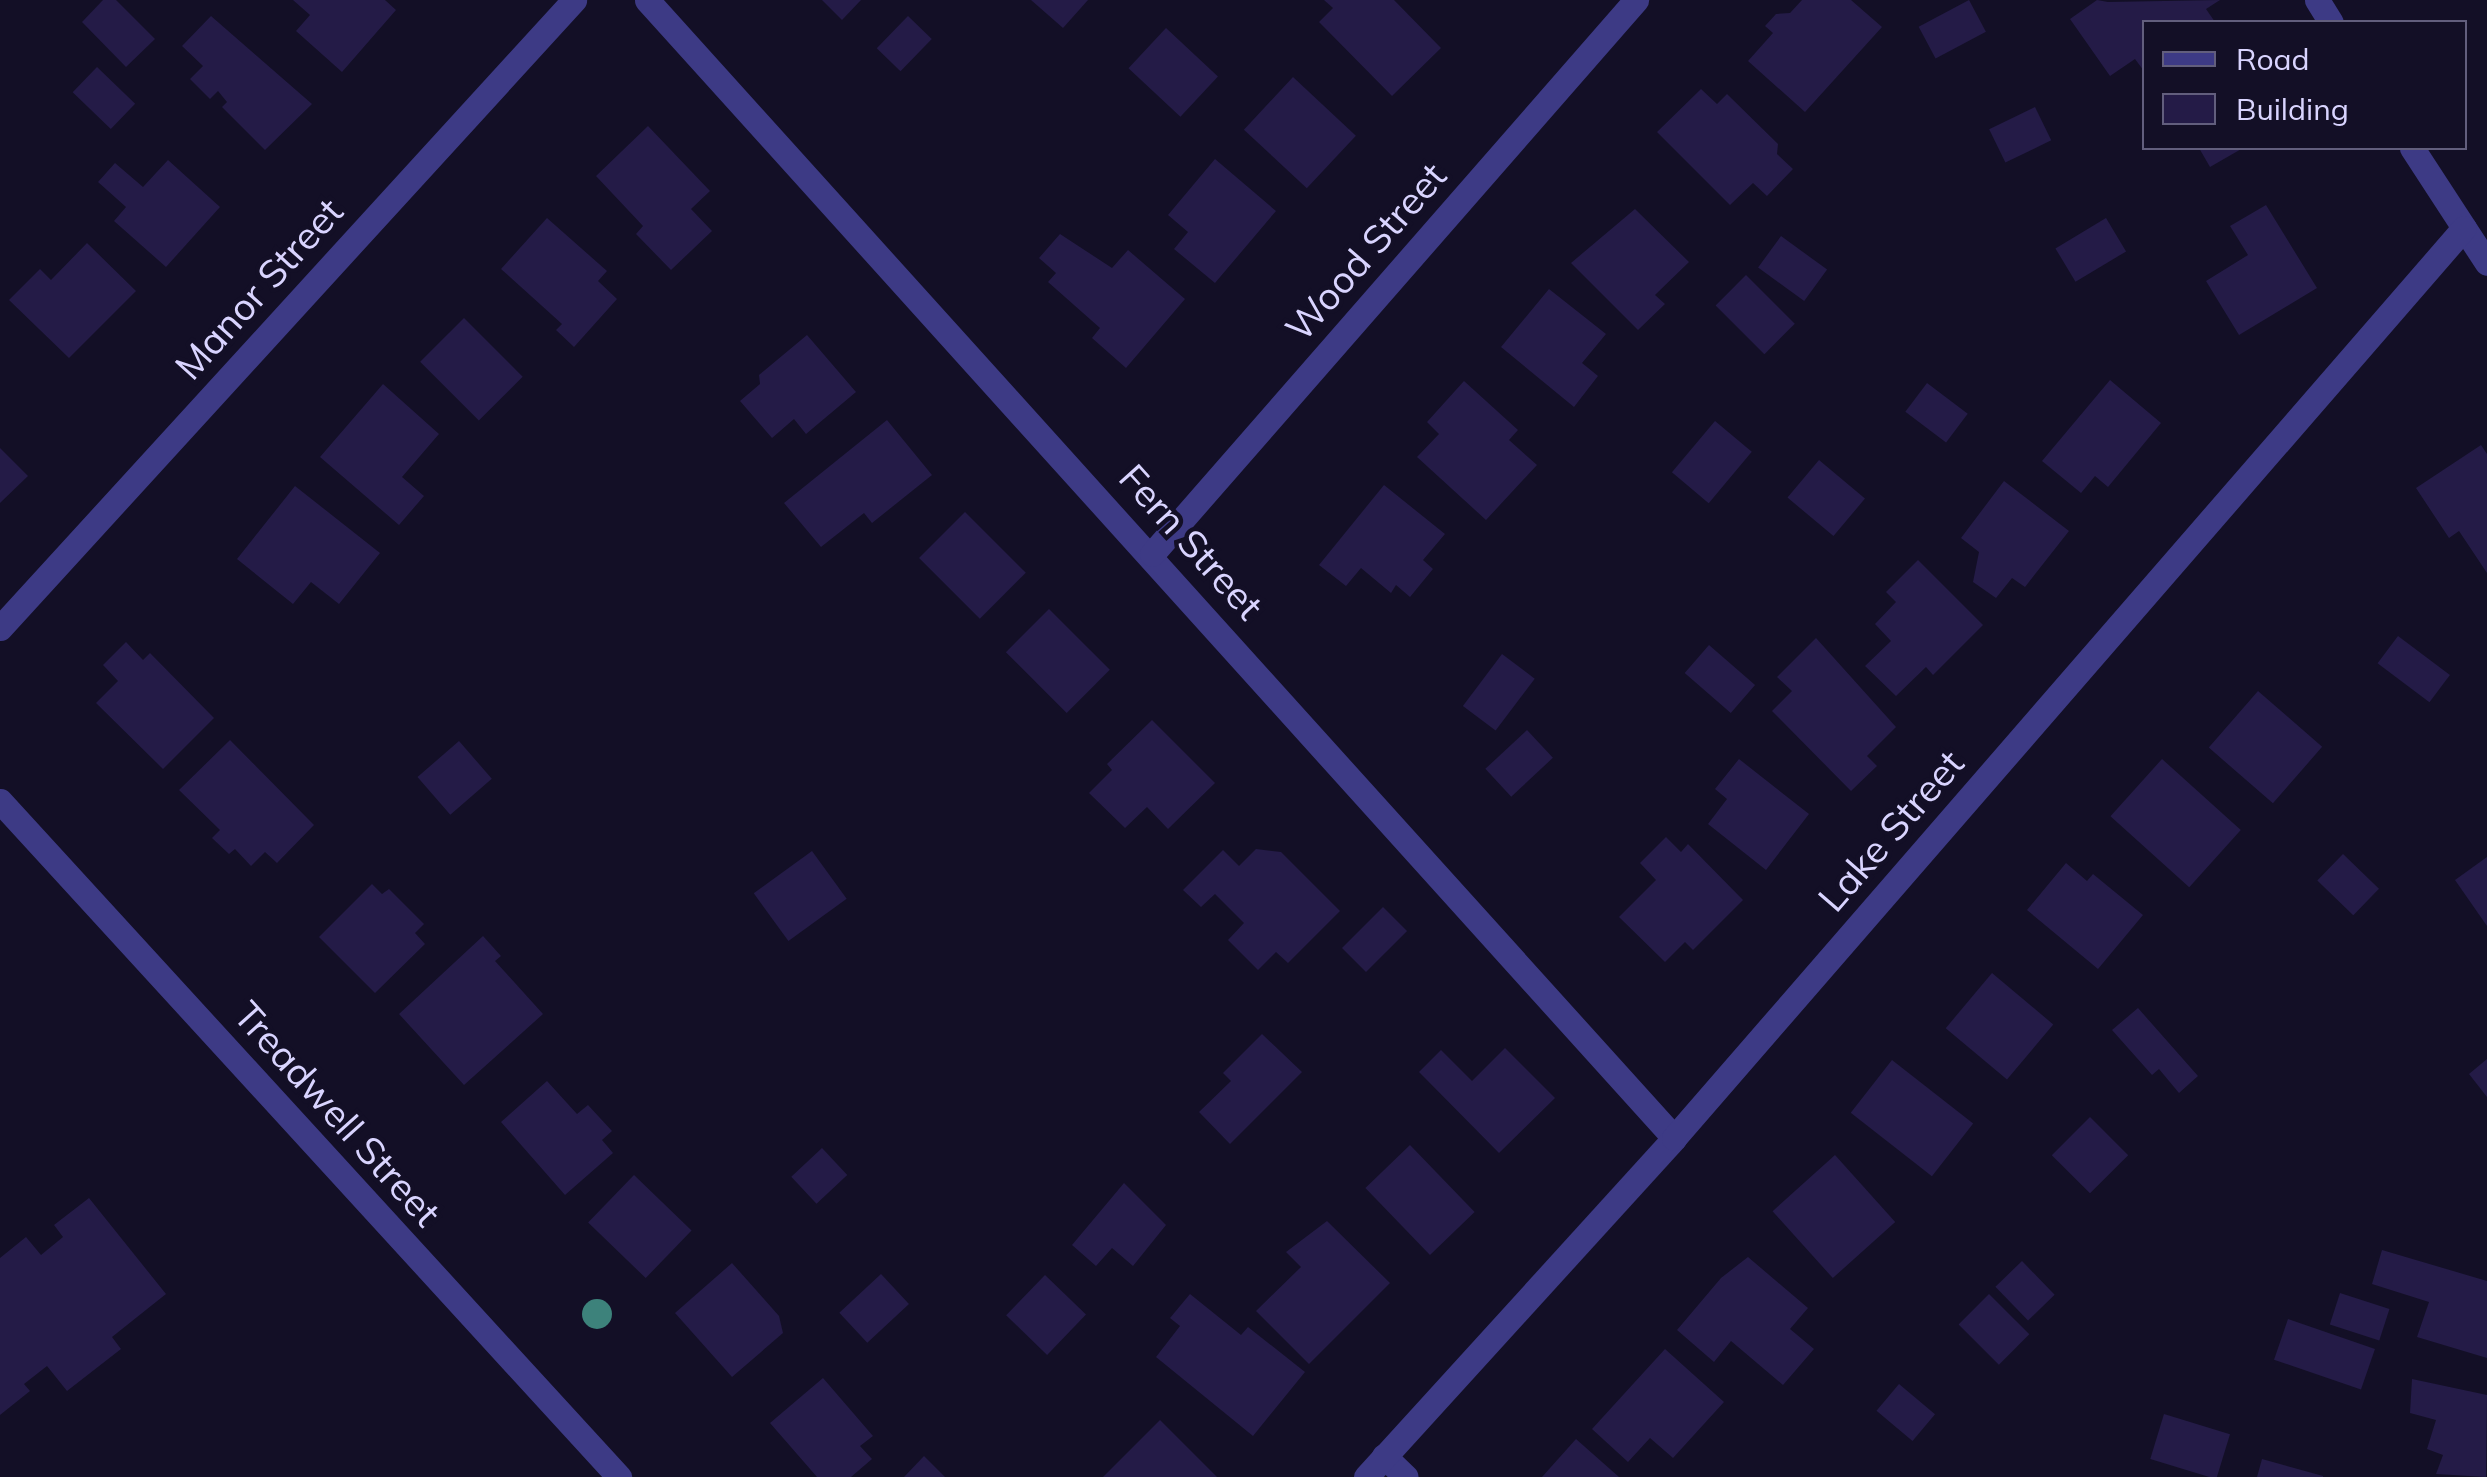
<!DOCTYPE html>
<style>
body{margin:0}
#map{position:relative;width:2487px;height:1477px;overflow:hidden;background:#130f26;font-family:Mulish,sans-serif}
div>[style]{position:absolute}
.building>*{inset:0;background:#241b47;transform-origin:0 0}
.minor>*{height:25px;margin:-12.5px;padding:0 12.5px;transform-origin:12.5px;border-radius:12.5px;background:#3d3a85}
.trees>*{width:30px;height:30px;margin:-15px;border-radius:50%;background:#3d827b}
span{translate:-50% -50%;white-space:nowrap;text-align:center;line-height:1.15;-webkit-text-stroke:9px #130f26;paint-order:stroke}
.street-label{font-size:38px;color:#d9d4ff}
.legend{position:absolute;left:2142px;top:20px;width:325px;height:130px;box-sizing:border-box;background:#130f26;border:2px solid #625e7d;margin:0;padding:12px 18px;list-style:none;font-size:30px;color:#d9d4ff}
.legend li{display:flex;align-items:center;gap:20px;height:50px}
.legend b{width:50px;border:2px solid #625e7d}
</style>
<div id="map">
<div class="building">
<div style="clip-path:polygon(103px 0,116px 0,155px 39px,126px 67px,82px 22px)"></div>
<div style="clip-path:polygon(293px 0,385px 0,396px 10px,342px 72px,296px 31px,310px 15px)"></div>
<div style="clip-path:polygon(822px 0,861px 0,842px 20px)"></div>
<div style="clip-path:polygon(1031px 0,1088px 0,1063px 28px)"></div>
<div style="clip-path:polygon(1324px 0,1394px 0,1441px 48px,1392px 96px,1319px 22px,1333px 8px)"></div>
<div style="clip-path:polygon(1802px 0,1851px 0,1882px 27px,1805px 112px,1748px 61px,1773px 33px,1765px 26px,1776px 14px,1790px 13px)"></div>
<div style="left:1969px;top:0;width:36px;height:57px;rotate:62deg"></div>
<div style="clip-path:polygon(2097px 0,2108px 2px,2220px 0,2206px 9px,2215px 22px,2144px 22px,2144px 71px,2135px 59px,2110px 76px,2070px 19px)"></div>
<div style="clip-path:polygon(211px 16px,312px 104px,265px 150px,222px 107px,227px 102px,218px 91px,210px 99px,190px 79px,203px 66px,182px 46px)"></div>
<div style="left:908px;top:16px;width:33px;height:45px;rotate:44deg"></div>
<div style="left:1166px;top:28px;width:71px;height:55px;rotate:43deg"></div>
<div style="left:97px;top:67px;width:53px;height:35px;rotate:44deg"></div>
<div style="left:1293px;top:77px;width:86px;height:72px;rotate:43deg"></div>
<div style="clip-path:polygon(1701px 89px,1717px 104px,1727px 94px,1778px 144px,1777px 154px,1793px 169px,1767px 196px,1753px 183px,1730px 205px,1657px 132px)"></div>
<div style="left:2035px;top:107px;width:37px;height:51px;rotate:64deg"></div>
<div style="clip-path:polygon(648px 126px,710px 191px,691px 209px,712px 231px,671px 270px,636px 234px,643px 226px,596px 176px)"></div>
<div style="clip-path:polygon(2199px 148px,2243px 148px,2210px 167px)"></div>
<div style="clip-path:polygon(1215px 159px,1276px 211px,1215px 283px,1174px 249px,1188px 232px,1168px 215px)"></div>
<div style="clip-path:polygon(168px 160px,220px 207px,166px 267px,114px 221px,126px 207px,98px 182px,115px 163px,143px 187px)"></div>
<div style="clip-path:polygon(2266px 205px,2317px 288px,2239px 335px,2206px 281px,2248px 255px,2230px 226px)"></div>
<div style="clip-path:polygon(1635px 209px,1689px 262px,1655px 295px,1665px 304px,1638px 330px,1571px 263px)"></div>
<div style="clip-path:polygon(547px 218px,607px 271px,598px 281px,617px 299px,574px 347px,556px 330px,562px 324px,501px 269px)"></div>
<div style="left:2106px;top:218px;width:39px;height:59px;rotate:59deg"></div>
<div style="clip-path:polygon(1060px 234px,1112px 268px,1128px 250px,1185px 299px,1126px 368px,1092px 338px,1100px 328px,1048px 282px,1056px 273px,1039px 258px)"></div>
<div style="left:1781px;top:236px;width:57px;height:39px;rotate:36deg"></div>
<div style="clip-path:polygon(87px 243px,136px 291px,69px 358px,9px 300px,40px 269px,51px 280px)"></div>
<div style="left:1746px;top:275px;width:69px;height:43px;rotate:45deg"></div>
<div style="clip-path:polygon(1549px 289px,1606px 334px,1582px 363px,1598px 376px,1574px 407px,1501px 347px)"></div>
<div style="left:464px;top:318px;width:83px;height:62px;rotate:45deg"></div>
<div style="clip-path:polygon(807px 335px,856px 392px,806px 434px,794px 419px,772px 438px,740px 401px,760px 384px,759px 375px)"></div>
<div style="clip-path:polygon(2110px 380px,2161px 423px,2108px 487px,2095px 476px,2081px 493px,2042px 461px)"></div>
<div style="clip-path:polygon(1464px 381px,1518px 430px,1509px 440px,1537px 465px,1486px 520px,1417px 457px,1439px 434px,1427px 422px)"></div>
<div style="left:1927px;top:383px;width:51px;height:36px;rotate:37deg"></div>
<div style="clip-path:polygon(383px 384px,439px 434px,402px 477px,424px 496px,399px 525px,320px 457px)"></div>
<div style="clip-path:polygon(887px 420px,932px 475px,872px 523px,864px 513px,821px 547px,784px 503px)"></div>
<div style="left:1715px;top:421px;width:48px;height:67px;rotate:40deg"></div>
<div style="clip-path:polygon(2481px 445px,2487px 454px,2487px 573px,2459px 531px,2449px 538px,2416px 488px)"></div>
<div style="clip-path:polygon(0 448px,28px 476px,0 503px)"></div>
<div style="left:1819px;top:460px;width:60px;height:49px;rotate:40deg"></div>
<div style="clip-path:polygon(2004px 481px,2069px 531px,2025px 587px,2012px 578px,1996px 598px,1973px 582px,1979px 552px,1961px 538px)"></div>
<div style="clip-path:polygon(1384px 485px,1445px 534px,1423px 560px,1433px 569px,1410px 597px,1396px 585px,1391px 593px,1361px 568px,1346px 586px,1319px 565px)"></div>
<div style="clip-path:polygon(295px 486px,380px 553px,339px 604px,311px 582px,293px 604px,237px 559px)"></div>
<div style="left:965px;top:512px;width:86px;height:65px;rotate:45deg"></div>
<div style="clip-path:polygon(1918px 560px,1983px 625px,1933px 675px,1926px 667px,1896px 696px,1865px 666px,1891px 641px,1875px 624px,1896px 602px,1886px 592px)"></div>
<div style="left:1049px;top:609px;width:86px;height:61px;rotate:45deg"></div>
<div style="left:2398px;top:636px;width:65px;height:34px;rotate:37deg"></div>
<div style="clip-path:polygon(1816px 638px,1896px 727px,1867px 756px,1877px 766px,1851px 791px,1772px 711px,1792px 691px,1777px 677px)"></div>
<div style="clip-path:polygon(126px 642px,143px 660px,150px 653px,214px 718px,163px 769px,96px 703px,118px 681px,103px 665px)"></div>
<div style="left:1709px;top:645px;width:61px;height:37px;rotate:41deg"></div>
<div style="left:1502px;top:654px;width:41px;height:65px;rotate:37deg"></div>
<div style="left:2258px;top:691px;width:85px;height:75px;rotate:41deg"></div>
<div style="clip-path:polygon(1152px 720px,1215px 783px,1168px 829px,1147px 807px,1125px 828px,1089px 793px,1112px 770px,1107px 764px)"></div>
<div style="left:1527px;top:730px;width:38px;height:57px;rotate:47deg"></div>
<div style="clip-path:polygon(230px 740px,314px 825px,277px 863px,265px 852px,251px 866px,235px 849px,229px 854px,212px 838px,220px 830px,179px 790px)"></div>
<div style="left:459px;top:741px;width:50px;height:55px;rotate:49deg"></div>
<div style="clip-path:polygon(1739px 759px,1809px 814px,1766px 870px,1708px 824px,1727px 799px,1715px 789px)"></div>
<div style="left:2162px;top:759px;width:106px;height:77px;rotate:42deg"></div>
<div style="clip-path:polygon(1666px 837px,1681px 852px,1688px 844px,1743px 900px,1693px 950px,1685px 942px,1665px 962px,1619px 917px,1656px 880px,1640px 863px)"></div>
<div style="clip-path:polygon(1256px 849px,1281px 852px,1340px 911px,1288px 963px,1276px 952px,1258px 970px,1228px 940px,1244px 923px,1215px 894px,1201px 907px,1183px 890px,1223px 850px,1239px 866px)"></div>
<div style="left:812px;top:851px;width:59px;height:72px;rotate:54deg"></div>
<div style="left:2343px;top:854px;width:50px;height:37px;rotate:44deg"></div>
<div style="clip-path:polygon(2487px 857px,2487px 926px,2455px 880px)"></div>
<div style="clip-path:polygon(2066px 863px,2087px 881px,2093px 874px,2143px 915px,2098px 969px,2027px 910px)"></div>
<div style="clip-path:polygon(372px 884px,382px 894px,389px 889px,424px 924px,415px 933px,425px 944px,375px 993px,319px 937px)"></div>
<div style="left:1383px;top:907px;width:34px;height:58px;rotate:45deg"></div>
<div style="clip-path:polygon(483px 936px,501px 956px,495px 961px,543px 1014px,464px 1085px,399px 1014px)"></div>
<div style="left:1992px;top:973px;width:80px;height:72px;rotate:40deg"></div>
<div style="clip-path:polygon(2138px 1008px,2198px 1076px,2179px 1093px,2159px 1069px,2152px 1075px,2112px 1030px)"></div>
<div style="clip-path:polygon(1262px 1034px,1302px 1072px,1230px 1144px,1199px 1112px,1231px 1081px,1223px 1073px)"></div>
<div style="clip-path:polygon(1505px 1048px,1555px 1098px,1499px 1153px,1419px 1072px,1441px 1050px,1472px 1081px)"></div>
<div style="clip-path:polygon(2487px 1059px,2487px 1097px,2469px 1074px)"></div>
<div style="left:1892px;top:1060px;width:103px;height:67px;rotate:38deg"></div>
<div style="clip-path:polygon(547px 1081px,577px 1114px,588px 1105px,612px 1131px,602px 1140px,613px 1153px,565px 1195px,501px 1122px)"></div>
<div style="left:2090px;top:1117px;width:54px;height:54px;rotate:45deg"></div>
<div style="left:1410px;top:1145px;width:93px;height:62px;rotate:46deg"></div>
<div style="left:822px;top:1148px;width:37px;height:42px;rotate:47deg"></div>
<div style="left:1835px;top:1155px;width:90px;height:84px;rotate:48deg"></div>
<div style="left:634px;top:1175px;width:80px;height:66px;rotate:44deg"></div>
<div style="clip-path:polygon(1124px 1183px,1166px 1225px,1133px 1266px,1112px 1248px,1096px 1266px,1072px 1245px)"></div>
<div style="clip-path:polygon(89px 1198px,166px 1294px,112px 1337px,121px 1349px,67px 1391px,47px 1366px,24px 1384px,30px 1391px,0 1415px,0 1258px,26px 1237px,41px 1255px,63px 1237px,54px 1225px)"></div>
<div style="clip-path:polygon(1327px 1221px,1390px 1283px,1309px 1364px,1256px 1311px,1301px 1267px,1286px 1252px)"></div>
<div style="clip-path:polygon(2382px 1250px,2487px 1281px,2487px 1358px,2417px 1337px,2429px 1302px,2372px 1284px)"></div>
<div style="clip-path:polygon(1748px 1257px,1808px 1308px,1790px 1329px,1814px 1349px,1783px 1385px,1731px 1341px,1714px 1362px,1677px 1330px,1721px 1278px)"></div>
<div style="left:2022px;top:1261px;width:47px;height:37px;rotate:46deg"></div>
<div style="clip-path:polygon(732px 1263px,779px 1316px,783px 1333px,732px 1377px,675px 1313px)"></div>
<div style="left:881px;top:1274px;width:41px;height:57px;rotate:47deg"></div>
<div style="left:1045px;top:1275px;width:57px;height:56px;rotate:44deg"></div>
<div style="left:2340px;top:1293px;width:52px;height:33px;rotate:18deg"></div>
<div style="clip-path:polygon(1190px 1294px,1241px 1335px,1248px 1327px,1305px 1372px,1253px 1436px,1156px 1357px,1180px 1326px,1170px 1318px)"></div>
<div style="left:1989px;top:1294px;width:57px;height:43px;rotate:45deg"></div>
<div style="left:2288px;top:1319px;width:92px;height:43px;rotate:19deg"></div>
<div style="clip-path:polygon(1665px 1349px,1724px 1402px,1673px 1458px,1650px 1438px,1628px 1462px,1592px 1429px)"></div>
<div style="clip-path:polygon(823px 1378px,873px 1436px,860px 1446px,872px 1459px,851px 1477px,817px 1477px,770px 1423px)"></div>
<div style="clip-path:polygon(2412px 1379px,2487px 1395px,2486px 1477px,2436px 1474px,2443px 1455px,2427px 1449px,2436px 1420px,2410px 1413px)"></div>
<div style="left:1899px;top:1384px;width:47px;height:35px;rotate:40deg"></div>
<div style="left:2164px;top:1414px;width:69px;height:47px;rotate:17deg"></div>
<div style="clip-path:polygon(1160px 1420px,1217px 1477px,1103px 1477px)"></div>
<div style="clip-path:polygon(1576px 1439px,1619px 1477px,1542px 1477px)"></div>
<div style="clip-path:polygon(924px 1456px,945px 1477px,904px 1477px)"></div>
<div style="clip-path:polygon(2262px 1459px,2323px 1476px,2323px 1477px,2257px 1477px)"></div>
</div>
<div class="minor">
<div style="left:647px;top:0;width:1533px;rotate:47.93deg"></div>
<div style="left:2317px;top:0;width:26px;rotate:58deg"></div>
<div style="left:2412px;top:148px;width:137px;rotate:56.9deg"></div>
<div style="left:1152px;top:554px;width:736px;rotate:-48.86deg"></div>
<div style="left:0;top:628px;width:851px;rotate:-47.57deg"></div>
<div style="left:0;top:801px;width:917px;rotate:47.52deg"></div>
<div style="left:1384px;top:1456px;width:30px;rotate:44deg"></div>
<div style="left:1366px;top:1477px;width:458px;rotate:-47.7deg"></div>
<div style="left:1674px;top:1138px;width:1205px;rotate:-49.04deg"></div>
</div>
<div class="trees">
<div style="left:597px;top:1314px"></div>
</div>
<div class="street-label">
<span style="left:1366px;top:252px;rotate:-49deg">Wood Street</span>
<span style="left:259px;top:289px;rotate:-48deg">Manor Street</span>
<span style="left:1191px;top:542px;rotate:48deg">Fern Street</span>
<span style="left:1891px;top:831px;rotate:-49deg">Lake Street</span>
<span style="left:337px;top:1114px;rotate:48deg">Treadwell Street</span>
</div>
<ul class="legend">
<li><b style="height:12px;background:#3d3a85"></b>Road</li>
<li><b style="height:28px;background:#241b47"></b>Building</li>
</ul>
</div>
